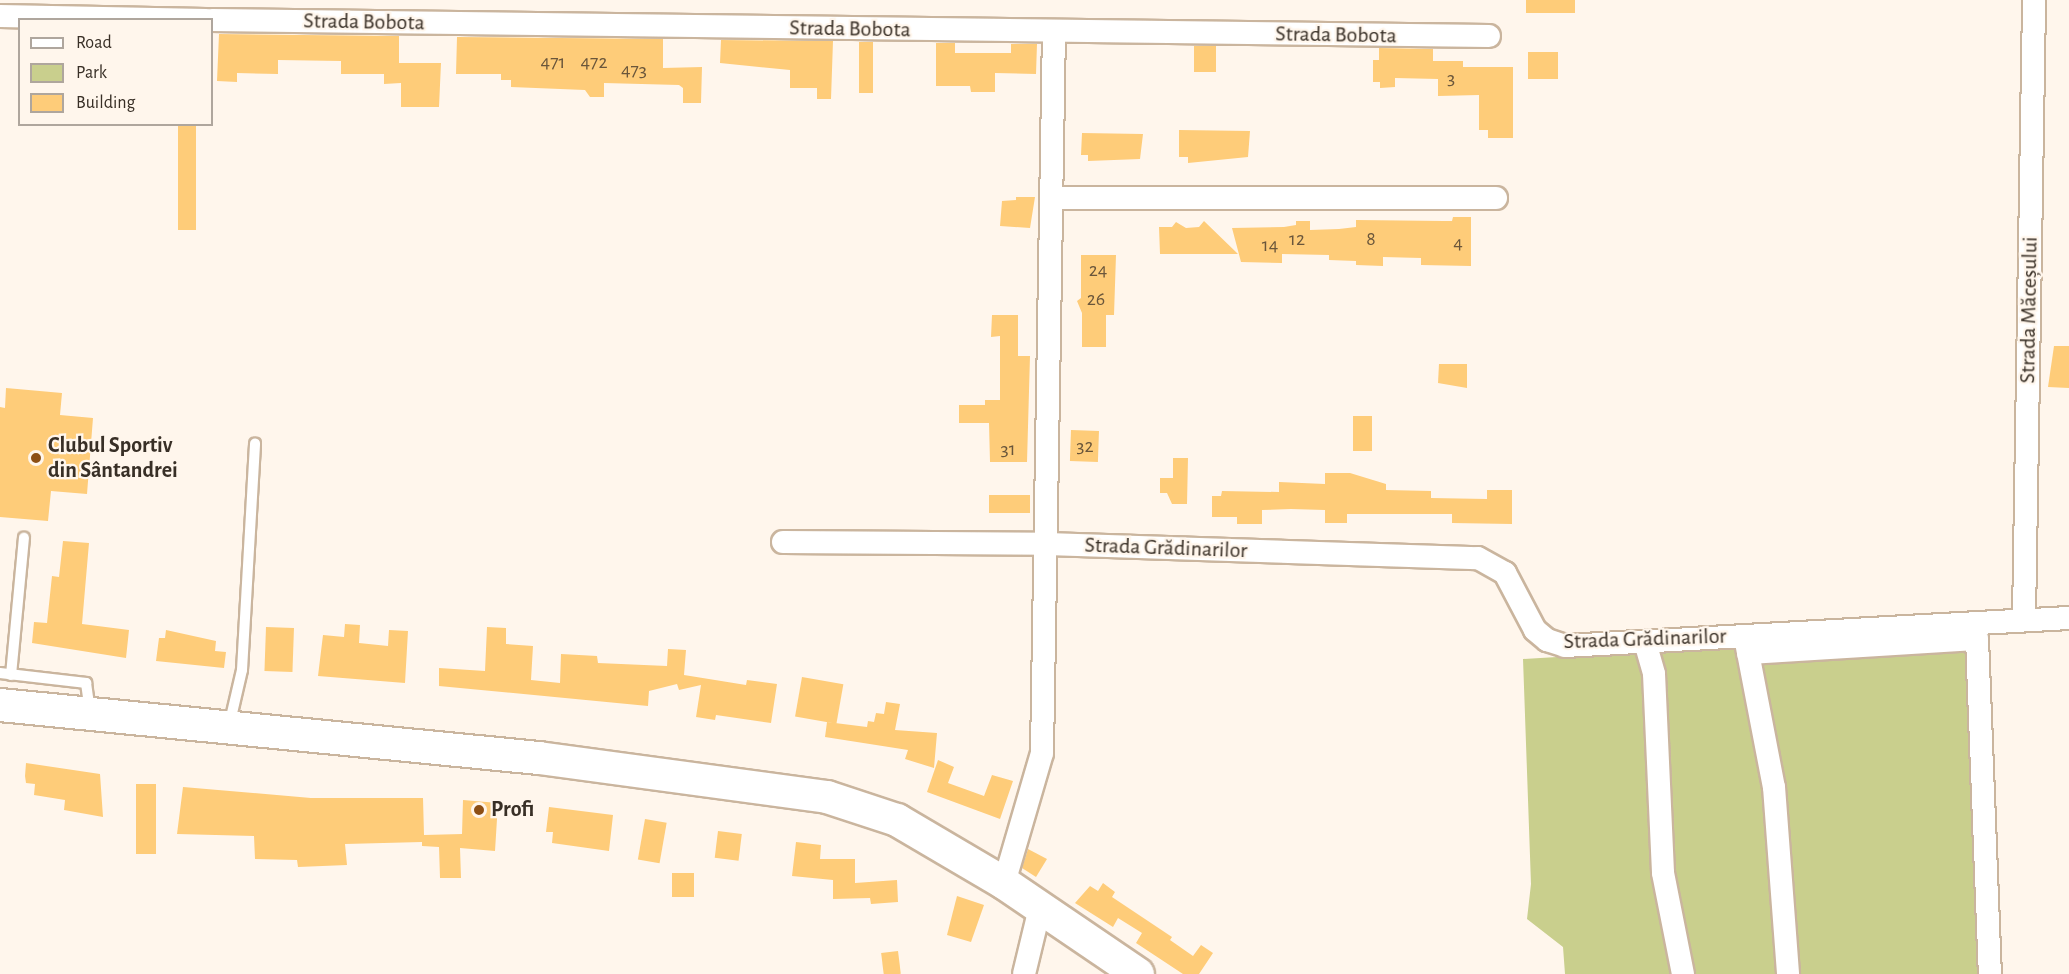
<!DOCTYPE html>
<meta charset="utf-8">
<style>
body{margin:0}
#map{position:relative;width:2069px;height:974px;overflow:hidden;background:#fff6ec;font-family:"Alegreya Sans",sans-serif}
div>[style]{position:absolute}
.green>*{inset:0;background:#c9cf8d}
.building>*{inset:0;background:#fecc79;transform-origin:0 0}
.roads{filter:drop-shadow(2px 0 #cab59e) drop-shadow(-2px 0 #cab59e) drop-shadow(0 2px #cab59e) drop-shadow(0 -2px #cab59e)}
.lane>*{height:10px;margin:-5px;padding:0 5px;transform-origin:5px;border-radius:5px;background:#fff}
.street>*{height:22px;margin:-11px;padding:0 11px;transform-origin:11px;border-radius:11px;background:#fff}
.secondary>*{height:32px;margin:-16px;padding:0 16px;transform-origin:16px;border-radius:16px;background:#fff}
.dots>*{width:16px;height:16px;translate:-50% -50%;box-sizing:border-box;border:3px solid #fff6ec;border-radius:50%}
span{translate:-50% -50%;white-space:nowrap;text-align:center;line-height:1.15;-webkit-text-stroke:4.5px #fff6ec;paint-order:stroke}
.number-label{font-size:20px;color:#6a563b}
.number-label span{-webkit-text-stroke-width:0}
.street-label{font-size:22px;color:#382f26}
.poi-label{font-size:22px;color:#382f26;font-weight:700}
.left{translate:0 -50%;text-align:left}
.legend{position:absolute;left:18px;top:18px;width:195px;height:108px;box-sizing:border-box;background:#fff6ec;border:2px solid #afa69d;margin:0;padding:8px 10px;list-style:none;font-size:18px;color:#382f26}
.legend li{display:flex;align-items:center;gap:12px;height:30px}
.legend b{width:30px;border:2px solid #afa69d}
</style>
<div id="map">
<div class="green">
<div style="clip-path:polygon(1986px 631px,1996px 974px,1565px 974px,1563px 947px,1527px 919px,1531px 884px,1523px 659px)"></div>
</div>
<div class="building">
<div style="left:1526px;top:0;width:49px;height:13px"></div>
<div style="clip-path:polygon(219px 34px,399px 36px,399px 63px,441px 63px,439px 107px,401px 107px,401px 83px,384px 84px,384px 74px,341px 74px,341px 61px,278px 60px,278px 74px,237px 73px,237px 82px,217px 81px)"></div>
<div style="clip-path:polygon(457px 37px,663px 39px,663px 68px,702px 67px,701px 103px,683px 103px,683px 88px,679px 85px,604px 83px,604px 97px,590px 97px,585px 90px,511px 87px,511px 80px,501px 80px,501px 74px,456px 74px)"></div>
<div style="clip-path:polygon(721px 40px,833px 41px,831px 99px,817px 99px,817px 88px,790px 88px,790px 70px,720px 63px)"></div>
<div style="left:859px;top:42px;width:14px;height:51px"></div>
<div style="clip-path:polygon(936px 43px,955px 43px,955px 53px,1011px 53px,1011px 44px,1037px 44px,1036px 74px,995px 73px,995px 92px,971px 92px,970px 86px,936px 86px)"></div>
<div style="left:1194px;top:46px;width:22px;height:26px"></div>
<div style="clip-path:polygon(1379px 48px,1433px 49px,1433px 61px,1463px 61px,1463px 67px,1513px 67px,1513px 138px,1488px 138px,1488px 130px,1479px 130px,1479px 95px,1438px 96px,1438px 79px,1395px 78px,1395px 87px,1380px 88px,1380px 82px,1373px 82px,1373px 60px,1379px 60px)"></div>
<div style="left:1528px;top:52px;width:30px;height:27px"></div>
<div style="left:178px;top:124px;width:18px;height:106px"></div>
<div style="clip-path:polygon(1179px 130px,1250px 131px,1248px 157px,1188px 163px,1188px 157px,1179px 157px)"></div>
<div style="clip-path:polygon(1082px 133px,1143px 134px,1140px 159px,1088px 161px,1088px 155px,1081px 155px)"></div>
<div style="clip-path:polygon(1016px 197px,1035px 197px,1030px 228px,1000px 226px,1002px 201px,1016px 200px)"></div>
<div style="clip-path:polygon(1453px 217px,1471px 217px,1471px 266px,1421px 265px,1421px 258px,1383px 257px,1383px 266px,1356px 265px,1356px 261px,1329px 260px,1329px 255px,1282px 254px,1282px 263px,1241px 262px,1232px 228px,1284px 227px,1296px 225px,1296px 221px,1310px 221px,1310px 230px,1339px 229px,1356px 227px,1356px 220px,1444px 221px,1452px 221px)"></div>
<div style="clip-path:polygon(1204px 221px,1238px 254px,1160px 254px,1159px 227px,1172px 227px,1176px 222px,1186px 228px,1199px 227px)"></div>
<div style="clip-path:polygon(1081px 255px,1116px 255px,1114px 315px,1106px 315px,1106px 347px,1082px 347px,1082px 313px,1077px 301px,1081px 298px)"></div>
<div style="clip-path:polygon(992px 315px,1018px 315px,1018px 356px,1030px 356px,1027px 462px,990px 462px,989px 423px,959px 423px,959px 405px,985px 405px,985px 400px,1000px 400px,1000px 336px,991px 337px)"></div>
<div style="clip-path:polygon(2054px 346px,2069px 346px,2069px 388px,2048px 387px)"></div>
<div style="clip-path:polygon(1439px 364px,1467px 364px,1467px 388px,1438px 383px)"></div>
<div style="clip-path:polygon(6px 388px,62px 393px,60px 415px,93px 418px,87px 494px,51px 491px,48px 521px,0 517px,0 407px,5px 408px)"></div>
<div style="left:1353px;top:416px;width:19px;height:35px"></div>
<div style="left:1071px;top:430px;width:28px;height:31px;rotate:2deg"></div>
<div style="clip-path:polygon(1173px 458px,1188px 458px,1187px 504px,1172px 504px,1167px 493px,1160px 493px,1160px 478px,1173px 478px)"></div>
<div style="clip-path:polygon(1325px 473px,1350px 473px,1386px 484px,1386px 490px,1431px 491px,1431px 498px,1487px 499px,1487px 490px,1512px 490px,1512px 524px,1452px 523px,1452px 514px,1347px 514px,1347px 523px,1325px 523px,1325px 510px,1291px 509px,1262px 510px,1262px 524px,1237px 524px,1237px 517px,1212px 517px,1212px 496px,1221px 496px,1222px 491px,1279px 492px,1279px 482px,1325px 484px)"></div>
<div style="left:989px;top:495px;width:41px;height:18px"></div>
<div style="clip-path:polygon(63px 541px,89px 543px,82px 624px,129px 630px,126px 658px,32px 643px,34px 622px,47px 623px,52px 576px,59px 577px)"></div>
<div style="clip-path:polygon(345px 624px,360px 625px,359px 643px,388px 646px,389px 630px,408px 631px,405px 683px,318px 676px,323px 635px,344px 637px)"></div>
<div style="left:266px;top:627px;width:28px;height:44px;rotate:2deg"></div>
<div style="clip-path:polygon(487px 627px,506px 628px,506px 644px,533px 646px,531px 680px,560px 683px,561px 654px,597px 656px,598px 663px,667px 666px,668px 649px,686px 650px,684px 675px,746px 685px,747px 680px,777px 684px,771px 723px,716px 715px,715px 720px,696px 717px,701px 685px,679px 690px,677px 684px,649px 691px,648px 706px,439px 686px,439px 668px,485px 671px)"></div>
<div style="clip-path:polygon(166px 630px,216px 641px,215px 651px,226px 652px,224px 668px,156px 661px,159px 638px,165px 638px)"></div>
<div style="left:802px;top:677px;width:42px;height:40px;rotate:10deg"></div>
<div style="clip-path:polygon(886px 702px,900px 704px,895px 730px,937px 733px,934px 768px,905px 759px,908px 750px,825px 737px,827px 722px,867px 727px,868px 721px,874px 722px,876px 713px,884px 714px)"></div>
<div style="clip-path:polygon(938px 760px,954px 767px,948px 783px,984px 796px,992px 775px,1013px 781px,1000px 819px,927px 792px)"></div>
<div style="clip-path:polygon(26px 763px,100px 774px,103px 817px,64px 810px,65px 800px,34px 795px,35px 784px,26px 783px,25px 776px)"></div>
<div style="left:136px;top:784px;width:20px;height:70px"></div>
<div style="clip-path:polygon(183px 787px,311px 798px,423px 798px,424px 835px,462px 834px,463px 800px,498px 803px,495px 851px,460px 848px,461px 878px,440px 878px,439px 847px,422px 846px,422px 842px,345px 844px,347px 865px,298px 867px,297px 860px,255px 859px,254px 836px,177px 834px)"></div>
<div style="clip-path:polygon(549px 807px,613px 815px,609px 851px,552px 843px,553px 832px,546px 832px)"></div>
<div style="left:645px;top:819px;width:22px;height:41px;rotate:10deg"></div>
<div style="left:718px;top:831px;width:24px;height:27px;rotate:7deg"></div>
<div style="clip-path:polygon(796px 842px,821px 845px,820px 859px,855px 859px,855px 883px,897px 880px,898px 902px,871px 904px,870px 898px,833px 899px,833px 880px,792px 876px)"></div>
<div style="clip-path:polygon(1028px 849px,1047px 859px,1036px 877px,1022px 868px)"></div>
<div style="left:672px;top:873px;width:22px;height:24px"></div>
<div style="clip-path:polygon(1103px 883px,1115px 892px,1112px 897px,1172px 937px,1170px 940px,1193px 956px,1201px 945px,1213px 953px,1199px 974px,1183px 974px,1136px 943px,1142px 933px,1118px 918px,1113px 927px,1075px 903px,1090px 886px,1098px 891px)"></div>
<div style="clip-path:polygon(957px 896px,984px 905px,971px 942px,947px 935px)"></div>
<div style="left:898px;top:951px;width:23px;height:17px;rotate:83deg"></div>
</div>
<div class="roads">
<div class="lane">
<div style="left:0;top:673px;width:87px;rotate:6.6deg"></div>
<div style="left:86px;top:683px;width:28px;rotate:82deg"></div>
<div style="left:11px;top:675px;width:138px;rotate:-84.6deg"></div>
<div style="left:229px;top:726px;width:57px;rotate:-76.9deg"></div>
<div style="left:242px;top:670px;width:227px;rotate:-86.7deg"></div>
</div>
<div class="street">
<div style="left:0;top:16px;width:206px;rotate:1.1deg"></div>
<div style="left:212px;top:20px;width:1277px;rotate:0.72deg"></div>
<div style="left:1052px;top:198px;width:444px"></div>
<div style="left:783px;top:542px;width:264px;rotate:0.4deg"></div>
<div style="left:1047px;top:544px;width:431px;rotate:1.9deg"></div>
<div style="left:1478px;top:558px;width:31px;rotate:29deg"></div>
<div style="left:1505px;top:573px;width:64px;rotate:62.2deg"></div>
<div style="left:1535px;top:630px;width:16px;rotate:40deg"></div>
<div style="left:1547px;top:640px;width:19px;rotate:18deg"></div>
<div style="left:1565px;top:646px;width:505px;rotate:-3.18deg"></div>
<div style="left:2024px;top:619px;width:619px;rotate:-89.07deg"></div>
<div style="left:1745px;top:637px;width:153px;rotate:79.1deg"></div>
<div style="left:1774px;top:787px;width:188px;rotate:85.7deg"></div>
<div style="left:1645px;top:642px;width:33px;rotate:74deg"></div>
<div style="left:1654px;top:674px;width:199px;rotate:87.4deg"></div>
<div style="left:1663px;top:873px;width:103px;rotate:78.8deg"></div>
<div style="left:1748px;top:653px;width:229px;rotate:-3.5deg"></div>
<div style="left:1977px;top:639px;width:335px;rotate:87.8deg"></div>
<div style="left:1004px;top:883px;width:135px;rotate:-73.7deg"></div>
<div style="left:1042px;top:753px;width:721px;rotate:-89.05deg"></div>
<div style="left:1024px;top:974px;width:68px;rotate:-76.4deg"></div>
</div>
<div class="secondary">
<div style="left:0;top:705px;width:542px;rotate:5.62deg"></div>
<div style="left:539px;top:758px;width:291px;rotate:7.7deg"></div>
<div style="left:827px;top:797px;width:74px;rotate:18.2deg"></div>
<div style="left:897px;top:820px;width:124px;rotate:30.5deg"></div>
<div style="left:1004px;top:883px;width:162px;rotate:34.2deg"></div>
</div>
</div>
<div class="dots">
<div style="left:36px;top:458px;background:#8d4f14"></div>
<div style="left:479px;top:810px;background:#8d4f14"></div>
</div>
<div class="number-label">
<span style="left:553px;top:62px">471</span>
<span style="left:594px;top:62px">472</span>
<span style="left:634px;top:70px">473</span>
<span style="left:1451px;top:78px">3</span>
<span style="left:1297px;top:239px">12</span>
<span style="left:1371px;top:239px">8</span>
<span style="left:1458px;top:243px">4</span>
<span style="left:1270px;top:245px">14</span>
<span style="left:1098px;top:270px">24</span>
<span style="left:1096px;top:299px">26</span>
<span style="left:1085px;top:446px">32</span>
<span style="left:1008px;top:449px">31</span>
</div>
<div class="street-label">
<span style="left:364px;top:22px;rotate:1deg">Strada Bobota</span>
<span style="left:850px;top:29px;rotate:1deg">Strada Bobota</span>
<span style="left:1336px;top:35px;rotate:1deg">Strada Bobota</span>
<span style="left:2029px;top:310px;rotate:-89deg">Strada Măceșului</span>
<span style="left:1166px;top:548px;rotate:2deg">Strada Grădinarilor</span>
<span style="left:1645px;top:639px;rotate:-2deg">Strada Grădinarilor</span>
</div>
<div class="poi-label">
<span class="left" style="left:48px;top:458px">Clubul Sportiv<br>din Sântandrei</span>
<span class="left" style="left:491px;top:810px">Profi</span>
</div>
<ul class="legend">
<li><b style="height:8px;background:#fff"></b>Road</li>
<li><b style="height:16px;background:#c9cf8d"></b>Park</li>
<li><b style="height:16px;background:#fecc79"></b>Building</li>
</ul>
</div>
